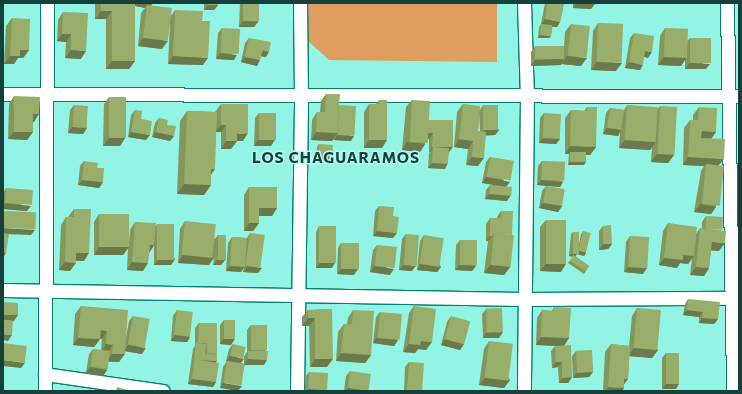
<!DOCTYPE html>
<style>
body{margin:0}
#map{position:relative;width:742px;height:394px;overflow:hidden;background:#92f4e5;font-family:Commissioner,sans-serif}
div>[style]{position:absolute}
.green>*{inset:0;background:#df9e60}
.roads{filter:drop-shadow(1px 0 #007f73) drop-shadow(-1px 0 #007f73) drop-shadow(0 1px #007f73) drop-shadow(0 -1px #007f73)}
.minor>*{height:13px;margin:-6.5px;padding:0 6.5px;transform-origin:6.5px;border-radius:6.5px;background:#fff}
.wall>*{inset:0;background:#83965b}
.shaded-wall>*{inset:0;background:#6a7a4a}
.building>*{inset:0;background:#98ae6a;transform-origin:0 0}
span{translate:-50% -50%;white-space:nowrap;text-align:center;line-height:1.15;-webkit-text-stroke:3px #b2fdf1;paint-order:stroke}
.district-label{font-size:15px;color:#153f3a;font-weight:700;letter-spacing:1px}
.frame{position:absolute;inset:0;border:4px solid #153f3a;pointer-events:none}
</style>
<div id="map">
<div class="green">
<div style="clip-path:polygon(308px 3px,497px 3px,497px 62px,329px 60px,308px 41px)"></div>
</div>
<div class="roads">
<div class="minor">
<div style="left:524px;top:3px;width:93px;rotate:88.2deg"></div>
<div style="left:527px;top:96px;width:295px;rotate:90.6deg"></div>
<div style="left:727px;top:3px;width:388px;rotate:89.1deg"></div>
<div style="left:3px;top:94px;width:736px;rotate:0.16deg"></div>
<div style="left:3px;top:290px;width:521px;rotate:0.99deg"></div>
<div style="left:524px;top:299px;width:215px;rotate:-0.3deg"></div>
<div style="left:45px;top:374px;width:119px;rotate:8.2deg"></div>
<div style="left:45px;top:391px;width:388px;rotate:-89.7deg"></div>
<div style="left:297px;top:391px;width:295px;rotate:-89.2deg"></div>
<div style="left:301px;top:96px;width:93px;rotate:-90.6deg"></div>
</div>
</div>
<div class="wall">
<div style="clip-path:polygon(95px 3px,153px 3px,151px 5px,170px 17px,175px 10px,202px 21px,203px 65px,168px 64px,170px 23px,162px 49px,138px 46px,141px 13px,145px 8px,135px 6px,135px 61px,129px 69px,106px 69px,106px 19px,95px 19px)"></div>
<div style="clip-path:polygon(204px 3px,218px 3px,218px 5px,214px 10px,204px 10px)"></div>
<div style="clip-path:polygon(240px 3px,259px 3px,258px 22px,254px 27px,239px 27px)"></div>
<div style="clip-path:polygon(545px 3px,564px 3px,560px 22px,557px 27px,552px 27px,551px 36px,549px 38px,538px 38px,539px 27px,541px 24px)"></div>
<div style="clip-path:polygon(573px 3px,595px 3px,591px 9px,573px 8px)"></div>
<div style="clip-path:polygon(63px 12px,81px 59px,65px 58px,66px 42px,57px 41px,58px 20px)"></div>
<div style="clip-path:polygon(12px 18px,29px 50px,23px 58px,18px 58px,14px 64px,4px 64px,6px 26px)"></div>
<div style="clip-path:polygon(598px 23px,616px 71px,591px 70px,593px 31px)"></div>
<div style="clip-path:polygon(571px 24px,581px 66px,562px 64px,562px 63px,561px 65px,531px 66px,531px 52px,535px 47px,564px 46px,565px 32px)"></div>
<div style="clip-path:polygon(222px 28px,234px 60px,216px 59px,218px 33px)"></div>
<div style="clip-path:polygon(665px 28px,687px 41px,690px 38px,706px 69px,685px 69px,685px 60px,681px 66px,658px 65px,660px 36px)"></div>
<div style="clip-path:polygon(634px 33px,648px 58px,644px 57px,640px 70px,625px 68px,630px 38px)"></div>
<div style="clip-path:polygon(249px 38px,266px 57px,261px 56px,257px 66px,241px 62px,245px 43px)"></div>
<div style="clip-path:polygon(326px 94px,339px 105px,351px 141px,334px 140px,334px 139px,332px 141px,311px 140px,312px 120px,317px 112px,320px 112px,321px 101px)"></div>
<div style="clip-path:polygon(14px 96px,34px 122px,33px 122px,33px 132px,27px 140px,8px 139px,9px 104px)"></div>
<div style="clip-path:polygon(109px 97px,125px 138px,120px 146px,103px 146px,104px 104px)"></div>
<div style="clip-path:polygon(379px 100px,382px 148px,364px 148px,364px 112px,369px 104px,376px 104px)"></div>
<div style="clip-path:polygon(412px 100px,428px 120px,449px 152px,445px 169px,428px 168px,429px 153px,430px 152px,429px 152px,429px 139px,426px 139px,425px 144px,420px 152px,402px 150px,406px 107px)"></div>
<div style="clip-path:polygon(221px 104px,243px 141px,237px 141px,231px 149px,221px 149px,221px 132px,216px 132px,211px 174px,211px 185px,204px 195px,177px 194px,180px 121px,187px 111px,215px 112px)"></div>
<div style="clip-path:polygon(evenodd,463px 104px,480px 110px,483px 105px,499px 130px,495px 135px,486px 135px,478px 166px,466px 165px,468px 149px,454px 147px,457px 112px,463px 104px,479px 112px,480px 131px,478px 131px,479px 112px)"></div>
<div style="clip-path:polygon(74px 105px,87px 128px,83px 134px,68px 133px,70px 110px)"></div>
<div style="clip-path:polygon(627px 105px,658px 109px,660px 106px,674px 155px,668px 163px,651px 162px,652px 147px,650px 150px,619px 148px,620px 132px,618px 136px,603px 134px,606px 113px,610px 108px,624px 110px)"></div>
<div style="clip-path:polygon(587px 107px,596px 147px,590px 155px,586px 155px,584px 165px,568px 165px,569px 154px,565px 154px,565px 118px,571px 110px,584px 111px)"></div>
<div style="clip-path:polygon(699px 107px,716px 132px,711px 138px,719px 166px,716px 207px,711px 214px,694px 212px,701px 171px,704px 166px,683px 165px,684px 128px,690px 120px,693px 120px,693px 115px)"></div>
<div style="clip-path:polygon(135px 110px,141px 119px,146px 140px,128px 137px,131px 115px)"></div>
<div style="clip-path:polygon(259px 113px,271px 146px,254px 146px,255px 118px)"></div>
<div style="clip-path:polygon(544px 113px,560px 139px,556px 144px,539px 143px,540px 118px)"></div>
<div style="clip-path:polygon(159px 118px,167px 125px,174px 136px,170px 141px,152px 137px,155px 123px)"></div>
<div style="clip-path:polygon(319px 144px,331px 156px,329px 159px,316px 158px,317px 147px)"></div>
<div style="clip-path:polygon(490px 157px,507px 186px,507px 201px,485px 199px,486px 190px,490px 185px,496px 185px,482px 183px,486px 162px)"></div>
<div style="clip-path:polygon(84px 161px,97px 168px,103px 182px,99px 188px,78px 185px,80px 166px)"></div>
<div style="clip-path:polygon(542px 161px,563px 182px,560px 187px,548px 186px,562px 206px,558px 212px,539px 208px,542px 191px,546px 186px,537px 185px,538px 166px)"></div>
<div style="clip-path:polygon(249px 187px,277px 208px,272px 216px,259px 216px,259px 223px,253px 231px,244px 231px,244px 195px)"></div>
<div style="clip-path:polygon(6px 188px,27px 211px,3px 209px,3px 193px)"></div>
<div style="clip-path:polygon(379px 206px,393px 216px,393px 238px,373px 236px,375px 211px)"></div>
<div style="clip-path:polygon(74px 209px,84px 261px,76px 261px,70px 271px,59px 270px,61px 225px,66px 217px,68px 217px)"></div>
<div style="clip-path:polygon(501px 211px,510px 267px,504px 275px,484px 273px,488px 241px,486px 241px,486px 224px,490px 218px,497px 218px,497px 217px)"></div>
<div style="clip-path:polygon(99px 214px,129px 244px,130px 230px,135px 222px,156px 226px,157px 224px,175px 259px,171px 265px,154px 265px,154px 246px,149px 253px,143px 271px,127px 270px,128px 248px,123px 255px,94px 255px,94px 222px)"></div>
<div style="clip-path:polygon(706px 216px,719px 251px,711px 250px,709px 268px,704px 276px,690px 275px,692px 258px,688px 264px,680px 263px,677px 268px,659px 265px,663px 231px,668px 223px,696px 234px,700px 228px,702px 229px,702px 222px)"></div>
<div style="clip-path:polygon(546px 220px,561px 272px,540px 271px,540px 227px)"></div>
<div style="clip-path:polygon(185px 221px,215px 239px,218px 235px,225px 260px,221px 265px,213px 265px,214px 258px,209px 265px,178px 263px,180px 229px)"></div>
<div style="clip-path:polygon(319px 226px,332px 268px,316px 268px,316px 232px)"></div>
<div style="clip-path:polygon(603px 226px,612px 244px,608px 249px,599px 250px,599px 231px)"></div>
<div style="clip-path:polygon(583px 231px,586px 253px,584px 256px,577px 254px,581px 234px)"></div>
<div style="clip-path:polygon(573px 232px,575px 256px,589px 266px,584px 274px,568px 263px,573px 257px,569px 256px,571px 234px)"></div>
<div style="clip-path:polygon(250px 233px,258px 273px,243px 272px,244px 268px,241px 272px,226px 271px,228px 243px,232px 237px,247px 238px)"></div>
<div style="clip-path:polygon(406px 234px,412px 271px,399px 270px,402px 239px)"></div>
<div style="clip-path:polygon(424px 235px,441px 267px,437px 272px,417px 270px,420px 241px)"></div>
<div style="clip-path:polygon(630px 236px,643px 274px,624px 272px,626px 242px)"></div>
<div style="clip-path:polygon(460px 240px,476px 266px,472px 271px,455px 270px,456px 245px)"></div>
<div style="clip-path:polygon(341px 243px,354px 275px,337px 274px,338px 248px)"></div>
<div style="clip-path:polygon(377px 245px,390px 275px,370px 272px,373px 250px)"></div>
<div style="clip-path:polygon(688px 299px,718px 319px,714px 324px,699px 323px,699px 317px,683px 315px,685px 304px)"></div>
<div style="clip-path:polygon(81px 306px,125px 343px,129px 321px,133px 316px,142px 354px,125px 351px,119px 362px,108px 362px,107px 370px,103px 376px,86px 373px,89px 354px,93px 349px,101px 350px,102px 339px,100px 339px,94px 347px,73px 345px,75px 314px)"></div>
<div style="clip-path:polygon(414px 306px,432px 342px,426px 350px,418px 349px,415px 353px,403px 352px,409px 313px)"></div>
<div style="clip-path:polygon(554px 307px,569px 338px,564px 345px,572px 377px,568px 383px,559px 383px,558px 367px,552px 368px,551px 351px,555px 346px,536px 345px,537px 318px,542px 310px,552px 311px)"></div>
<div style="clip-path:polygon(637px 308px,658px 350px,652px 358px,629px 356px,628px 379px,624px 384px,624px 388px,622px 391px,603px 391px,605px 352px,611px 344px,629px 346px,632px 316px)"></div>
<div style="clip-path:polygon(332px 309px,327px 367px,310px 367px,309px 326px,302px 326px,302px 317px,308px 310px)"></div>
<div style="clip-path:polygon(486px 309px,499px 338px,483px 338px,482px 314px)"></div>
<div style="clip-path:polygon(177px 310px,190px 337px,187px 342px,171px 341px,173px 316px)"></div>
<div style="clip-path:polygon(353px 310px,371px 355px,365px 363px,336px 361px,338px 332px,344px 324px,347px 324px,348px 318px)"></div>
<div style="clip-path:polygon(380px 312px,398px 340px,394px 346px,373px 343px,376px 317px)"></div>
<div style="clip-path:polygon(451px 316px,464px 344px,460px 350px,441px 345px,447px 322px)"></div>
<div style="clip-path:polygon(224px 320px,231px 345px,220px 344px,220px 325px)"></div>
<div style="clip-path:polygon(199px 323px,217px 354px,216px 355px,215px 363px,216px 382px,213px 387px,188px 384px,193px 349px,195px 346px,195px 328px)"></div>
<div style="clip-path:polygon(251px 325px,266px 351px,264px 365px,245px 365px,220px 388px,223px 367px,227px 361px,228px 361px,226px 361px,229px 349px,233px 344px,240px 363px,244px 364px,244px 356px,247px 352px,247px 330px)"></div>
<div style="clip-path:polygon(489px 341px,510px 380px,504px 388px,479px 385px,484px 349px)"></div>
<div style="clip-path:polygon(576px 351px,593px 372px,589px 377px,573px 378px,572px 356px)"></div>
<div style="clip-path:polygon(666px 353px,676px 389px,662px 389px,662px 358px)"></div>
<div style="clip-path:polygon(409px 362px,423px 391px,404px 391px,405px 367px)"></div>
<div style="clip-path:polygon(350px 371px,368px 391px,344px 391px,346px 376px)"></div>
<div style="clip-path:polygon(309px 372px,327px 391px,305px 391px,305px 377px)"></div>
</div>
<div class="shaded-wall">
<div style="clip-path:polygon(133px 3px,153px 3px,149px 9px,147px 5px,145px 8px,131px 5px)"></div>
<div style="clip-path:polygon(576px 3px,582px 3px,595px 4px,591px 9px,573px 8px)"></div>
<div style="clip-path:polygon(208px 5px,218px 5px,214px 10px,204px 10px)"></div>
<div style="clip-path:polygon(101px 11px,112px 11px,106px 19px,95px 19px)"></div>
<div style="clip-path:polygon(545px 19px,560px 22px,557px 27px,541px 25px)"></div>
<div style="clip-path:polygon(243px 21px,258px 22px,254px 27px,239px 27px)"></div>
<div style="clip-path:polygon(62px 34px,71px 34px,66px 42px,57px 41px)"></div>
<div style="clip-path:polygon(540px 35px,551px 36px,549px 38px,538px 38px)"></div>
<div style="clip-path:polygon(143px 38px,168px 41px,162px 49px,138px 46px)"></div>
<div style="clip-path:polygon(20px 50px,29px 50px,23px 58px,18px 58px,14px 64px,4px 64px,10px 56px)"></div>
<div style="clip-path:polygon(71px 50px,86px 51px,81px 59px,65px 58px)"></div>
<div style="clip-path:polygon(263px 50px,269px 52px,266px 57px,259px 56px)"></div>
<div style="clip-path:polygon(645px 51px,652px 52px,648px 58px,642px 56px)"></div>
<div style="clip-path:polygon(220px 53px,237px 55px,234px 60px,216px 59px)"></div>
<div style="clip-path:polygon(173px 56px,208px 58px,203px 65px,168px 64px)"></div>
<div style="clip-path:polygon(567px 56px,587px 58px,581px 66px,562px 64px)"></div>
<div style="clip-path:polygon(245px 57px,260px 60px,257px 66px,241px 62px)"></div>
<div style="clip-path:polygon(664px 57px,686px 58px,681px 66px,658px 65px)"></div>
<div style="clip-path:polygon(564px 59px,561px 65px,531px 66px,535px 60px)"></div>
<div style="clip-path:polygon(112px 61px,135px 61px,129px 69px,106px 69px)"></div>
<div style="clip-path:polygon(597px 62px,622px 63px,616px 71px,591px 70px)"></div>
<div style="clip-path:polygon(629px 62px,643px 65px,640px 70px,625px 68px)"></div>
<div style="clip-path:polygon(689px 63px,710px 64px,706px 69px,685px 69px)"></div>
<div style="clip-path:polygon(33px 114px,39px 114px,34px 122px,28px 122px)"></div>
<div style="clip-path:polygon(221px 125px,226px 125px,221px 132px,215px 132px)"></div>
<div style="clip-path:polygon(72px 127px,87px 128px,83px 134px,68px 133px)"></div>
<div style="clip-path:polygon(607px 128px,621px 130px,618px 136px,603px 134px)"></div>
<div style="clip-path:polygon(484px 130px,499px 130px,495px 135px,480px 136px)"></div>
<div style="clip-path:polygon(702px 131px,716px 132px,711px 139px,696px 139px)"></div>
<div style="clip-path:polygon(14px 132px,33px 132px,27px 140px,8px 139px)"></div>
<div style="clip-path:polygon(131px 132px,150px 135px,146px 140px,128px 137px)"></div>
<div style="clip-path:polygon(156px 132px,174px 136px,170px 141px,152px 137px)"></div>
<div style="clip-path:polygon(316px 132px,337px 133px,332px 141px,311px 140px)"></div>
<div style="clip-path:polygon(248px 133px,243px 141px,237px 141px,231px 149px,221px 149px,226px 141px,237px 134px)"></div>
<div style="clip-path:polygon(427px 133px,433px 133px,429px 139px,424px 139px)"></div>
<div style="clip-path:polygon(337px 135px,354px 136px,351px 141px,334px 140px)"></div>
<div style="clip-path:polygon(109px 138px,125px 138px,120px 146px,103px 146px)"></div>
<div style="clip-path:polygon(543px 138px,560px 139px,556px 144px,539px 143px)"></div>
<div style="clip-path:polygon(459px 139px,473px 141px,468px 149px,454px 147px)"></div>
<div style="clip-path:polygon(258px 140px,275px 140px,271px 146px,254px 146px)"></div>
<div style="clip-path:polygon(369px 140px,387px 140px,382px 148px,364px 148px)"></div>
<div style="clip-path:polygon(625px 140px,656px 142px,650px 150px,619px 148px)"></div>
<div style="clip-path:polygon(407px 142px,425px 144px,420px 152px,402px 150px)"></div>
<div style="clip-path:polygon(570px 146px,596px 147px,590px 155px,570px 154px,570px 152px,569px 154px,565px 154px)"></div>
<div style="clip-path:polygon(432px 147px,453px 147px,449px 152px,433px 147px,430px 152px,429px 152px)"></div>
<div style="clip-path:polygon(657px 154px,674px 155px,668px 163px,651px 162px)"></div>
<div style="clip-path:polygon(318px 155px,331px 156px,329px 159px,316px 158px)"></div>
<div style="clip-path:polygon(472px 157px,484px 158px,478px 166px,466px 165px)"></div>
<div style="clip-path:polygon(688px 157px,724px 159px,718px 166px,706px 164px,704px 166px,683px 165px)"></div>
<div style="clip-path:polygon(570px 162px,586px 162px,584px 165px,568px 165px)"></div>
<div style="clip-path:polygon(432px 163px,448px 163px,445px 169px,428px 168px)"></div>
<div style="clip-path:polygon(211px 169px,215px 169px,208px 179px)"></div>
<div style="clip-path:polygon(486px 177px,510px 182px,506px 187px,482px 183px)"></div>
<div style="clip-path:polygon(82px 180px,103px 182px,99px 188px,78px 185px)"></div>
<div style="clip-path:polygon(541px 180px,563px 182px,560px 187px,537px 185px)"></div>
<div style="clip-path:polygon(184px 184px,211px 185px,204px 195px,177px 194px)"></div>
<div style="clip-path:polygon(489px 194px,511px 195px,507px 201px,485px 199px)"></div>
<div style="clip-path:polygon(5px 203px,31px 206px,27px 211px,3px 209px,3px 206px)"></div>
<div style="clip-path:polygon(543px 203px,562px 206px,558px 212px,539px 208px)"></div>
<div style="clip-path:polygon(700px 204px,716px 207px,711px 214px,694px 212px)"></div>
<div style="clip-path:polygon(259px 208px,277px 208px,272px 216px,253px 216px)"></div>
<div style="clip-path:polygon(249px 223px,259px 223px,253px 231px,244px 231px)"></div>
<div style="clip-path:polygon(3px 228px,35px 230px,31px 235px,3px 234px)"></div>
<div style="clip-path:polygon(377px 231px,397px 233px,393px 238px,373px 236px)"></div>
<div style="clip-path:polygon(490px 236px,492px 236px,488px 241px,486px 241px)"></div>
<div style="clip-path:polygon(712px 242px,725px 243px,719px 251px,706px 250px)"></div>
<div style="clip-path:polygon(603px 244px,612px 244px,608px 249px,599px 250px)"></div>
<div style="clip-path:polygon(150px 245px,154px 245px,149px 253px)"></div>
<div style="clip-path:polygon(99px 247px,129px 247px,123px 255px,94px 255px)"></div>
<div style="clip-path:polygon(579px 251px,586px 253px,584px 256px,577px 254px)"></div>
<div style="clip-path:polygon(3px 253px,6px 253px,3px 258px)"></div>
<div style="clip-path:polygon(76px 253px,89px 253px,84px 261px,71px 260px)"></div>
<div style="clip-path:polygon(571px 254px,577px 254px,575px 257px,569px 256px)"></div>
<div style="clip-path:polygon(183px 255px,214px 257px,209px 265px,178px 263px)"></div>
<div style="clip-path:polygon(683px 255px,694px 256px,688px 264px,680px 263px,677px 268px,659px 265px,664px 258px)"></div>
<div style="clip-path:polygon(175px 259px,171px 265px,154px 265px,158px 260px)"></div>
<div style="clip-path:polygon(217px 260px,225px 260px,221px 265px,213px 265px)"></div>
<div style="clip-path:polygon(65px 262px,76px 263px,70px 271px,59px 270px)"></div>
<div style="clip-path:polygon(132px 262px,148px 263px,143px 271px,127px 270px)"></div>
<div style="clip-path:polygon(320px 263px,335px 263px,332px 268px,316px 268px)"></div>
<div style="clip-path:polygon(420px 264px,441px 267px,437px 272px,417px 270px)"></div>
<div style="clip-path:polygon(546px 264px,566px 264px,561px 272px,540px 271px)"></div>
<div style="clip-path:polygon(403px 265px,416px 266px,412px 271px,399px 270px)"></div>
<div style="clip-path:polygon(459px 265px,476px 266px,472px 271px,455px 270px)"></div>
<div style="clip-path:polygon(490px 265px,510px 267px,504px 275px,484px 273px)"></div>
<div style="clip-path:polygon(230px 266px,245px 266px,241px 272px,226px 271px)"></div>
<div style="clip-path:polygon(247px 266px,262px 268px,258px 273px,243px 272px)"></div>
<div style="clip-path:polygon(374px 266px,394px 269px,390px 275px,370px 272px)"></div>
<div style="clip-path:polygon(628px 267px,647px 268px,643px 274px,624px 272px)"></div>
<div style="clip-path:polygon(696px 267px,709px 268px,704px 276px,690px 275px)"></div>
<div style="clip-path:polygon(341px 269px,358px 269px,354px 275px,337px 274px)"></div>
<div style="clip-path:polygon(687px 310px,703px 312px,699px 317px,683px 315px)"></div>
<div style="clip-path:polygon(3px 315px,18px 315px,14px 321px,3px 320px)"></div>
<div style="clip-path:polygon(308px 318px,315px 318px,309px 326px,302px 326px)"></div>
<div style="clip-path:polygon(702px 318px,718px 319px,714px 324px,699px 323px)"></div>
<div style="clip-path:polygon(101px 330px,107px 331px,102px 339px,95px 338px)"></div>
<div style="clip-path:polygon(503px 332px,499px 338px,483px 338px,486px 333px)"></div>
<div style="clip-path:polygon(3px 334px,12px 335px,8px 341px,3px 340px)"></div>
<div style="clip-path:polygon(175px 335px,190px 337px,187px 342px,171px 341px)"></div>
<div style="clip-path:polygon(541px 337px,569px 338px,564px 346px,536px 345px)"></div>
<div style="clip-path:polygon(78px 338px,100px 339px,94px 347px,73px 345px)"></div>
<div style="clip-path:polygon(376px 338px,398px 340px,394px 346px,373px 343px)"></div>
<div style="clip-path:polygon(223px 339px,235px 339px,231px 345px,220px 344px)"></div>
<div style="clip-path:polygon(445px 339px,464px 344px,460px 350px,441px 345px)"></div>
<div style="clip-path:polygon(421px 341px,432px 342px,426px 350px,418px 349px,415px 353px,403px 352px,409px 344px)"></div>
<div style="clip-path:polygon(106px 344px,113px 345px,107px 353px,101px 352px)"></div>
<div style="clip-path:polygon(128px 345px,146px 348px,142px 354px,124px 351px)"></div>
<div style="clip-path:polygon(634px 348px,658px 350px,652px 358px,628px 356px)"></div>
<div style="clip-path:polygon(341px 353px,371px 355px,365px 363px,336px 361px)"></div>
<div style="clip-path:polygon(112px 354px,125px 354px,119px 362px,107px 361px)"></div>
<div style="clip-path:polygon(230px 356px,244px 359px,240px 364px,226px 361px)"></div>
<div style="clip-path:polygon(248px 359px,267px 360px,264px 365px,244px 365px)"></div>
<div style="clip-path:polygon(315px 359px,333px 359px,327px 367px,310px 367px)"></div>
<div style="clip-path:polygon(3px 360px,25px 363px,21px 368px,3px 366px)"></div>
<div style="clip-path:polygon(199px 360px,217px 361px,213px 366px)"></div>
<div style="clip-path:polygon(556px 362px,562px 362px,558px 367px,552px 368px)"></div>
<div style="clip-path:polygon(90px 367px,107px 370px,103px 376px,86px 373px)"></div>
<div style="clip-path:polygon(593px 372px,589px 377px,573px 378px,577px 373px)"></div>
<div style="clip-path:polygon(572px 377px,568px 383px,559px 383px,562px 378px)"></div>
<div style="clip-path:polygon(485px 378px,510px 380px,504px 388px,479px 385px)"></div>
<div style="clip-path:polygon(192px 379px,216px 382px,213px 387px,188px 384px)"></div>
<div style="clip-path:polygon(624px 379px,628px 379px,622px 387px)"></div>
<div style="clip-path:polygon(223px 383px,242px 386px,238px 391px,220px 388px)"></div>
<div style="clip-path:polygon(666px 384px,679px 384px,676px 389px,662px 389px)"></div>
<div style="clip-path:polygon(608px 387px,624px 388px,622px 391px,606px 391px)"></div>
<div style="clip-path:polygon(348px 388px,368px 391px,345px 391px)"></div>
<div style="clip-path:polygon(308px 389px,327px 390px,327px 391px,307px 391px)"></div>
</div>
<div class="building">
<div style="clip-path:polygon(101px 3px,135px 3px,135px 61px,112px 61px,112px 11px,101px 11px)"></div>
<div style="left:208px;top:3px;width:10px;height:2px"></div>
<div style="left:243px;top:3px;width:16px;height:18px"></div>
<div style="clip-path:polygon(547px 3px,564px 3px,560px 22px,545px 19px)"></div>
<div style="left:147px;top:5px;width:25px;height:33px;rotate:7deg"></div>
<div style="clip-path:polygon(175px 10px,203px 11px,202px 21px,210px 21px,208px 58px,173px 56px)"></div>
<div style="clip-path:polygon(63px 12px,88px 13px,86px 51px,71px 50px,71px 34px,62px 34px)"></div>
<div style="clip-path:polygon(12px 18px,30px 19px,29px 50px,20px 50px,20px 56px,10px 56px)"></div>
<div style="left:598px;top:23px;width:25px;height:39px;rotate:2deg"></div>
<div style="left:541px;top:24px;width:11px;height:11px;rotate:5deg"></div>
<div style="left:571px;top:24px;width:19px;height:32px;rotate:6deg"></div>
<div style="left:222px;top:28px;width:18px;height:25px;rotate:3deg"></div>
<div style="left:665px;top:28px;width:23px;height:29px;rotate:2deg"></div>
<div style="clip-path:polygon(634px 33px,654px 36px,652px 52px,645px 51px,643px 65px,629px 62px)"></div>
<div style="clip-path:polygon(249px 38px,271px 42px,269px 52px,263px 50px,260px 60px,245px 57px)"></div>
<div style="left:690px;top:38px;width:21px;height:25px"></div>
<div style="left:564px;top:46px;width:13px;height:29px;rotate:90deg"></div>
<div style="clip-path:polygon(326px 94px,340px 94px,337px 133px,316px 132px,317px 112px,325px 112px)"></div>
<div style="clip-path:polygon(14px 96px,40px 97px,39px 114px,33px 114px,33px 132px,14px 132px)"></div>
<div style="left:109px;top:97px;width:17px;height:41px"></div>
<div style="clip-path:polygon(379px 100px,387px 100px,387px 140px,369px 140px,369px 104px,379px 104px)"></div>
<div style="left:412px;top:100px;width:18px;height:42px;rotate:3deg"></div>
<div style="clip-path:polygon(221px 104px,248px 104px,248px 133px,237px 134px,237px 141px,226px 141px,226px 125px,221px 125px)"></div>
<div style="clip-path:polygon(463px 104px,480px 106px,478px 131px,486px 132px,484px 158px,472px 157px,473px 141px,459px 139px)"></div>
<div style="left:74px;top:105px;width:14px;height:22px;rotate:4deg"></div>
<div style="left:339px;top:105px;width:17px;height:30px;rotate:3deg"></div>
<div style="left:483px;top:105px;width:15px;height:25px"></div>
<div style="left:627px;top:105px;width:31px;height:35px;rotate:4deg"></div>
<div style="left:660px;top:106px;width:17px;height:48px;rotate:3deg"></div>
<div style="clip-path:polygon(587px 107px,597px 107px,596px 147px,570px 146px,571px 110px,587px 111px)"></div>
<div style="clip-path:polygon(699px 107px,717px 108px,716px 132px,702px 131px,701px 138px,725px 139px,724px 159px,688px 157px,690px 120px,698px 120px)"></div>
<div style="left:610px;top:108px;width:14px;height:20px;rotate:8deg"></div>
<div style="clip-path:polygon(135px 110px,142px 111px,141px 119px,152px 121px,150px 135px,131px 132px)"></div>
<div style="clip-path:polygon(187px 111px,217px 112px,215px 169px,211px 169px,211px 185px,184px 184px)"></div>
<div style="left:259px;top:113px;width:17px;height:27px"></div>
<div style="left:544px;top:113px;width:17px;height:25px;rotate:3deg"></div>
<div style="clip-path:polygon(159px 118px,168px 120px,167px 125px,176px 126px,174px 136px,156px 132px)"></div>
<div style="clip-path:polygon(428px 120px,453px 120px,453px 147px,432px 147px,433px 133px,427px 133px)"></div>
<div style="left:319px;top:144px;width:14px;height:11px;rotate:4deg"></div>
<div style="left:433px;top:147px;width:16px;height:16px;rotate:4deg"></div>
<div style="left:570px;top:152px;width:16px;height:10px"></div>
<div style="left:490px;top:157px;width:24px;height:20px;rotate:9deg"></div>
<div style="clip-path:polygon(84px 161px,98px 163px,97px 168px,104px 168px,103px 182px,82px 180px)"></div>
<div style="left:542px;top:161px;width:23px;height:19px;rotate:2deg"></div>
<div style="left:706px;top:164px;width:18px;height:40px;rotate:6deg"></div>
<div style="left:490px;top:185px;width:22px;height:9px;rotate:5deg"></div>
<div style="left:546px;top:186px;width:19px;height:17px;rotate:9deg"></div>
<div style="clip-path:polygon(249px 187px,277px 187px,277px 208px,259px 208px,259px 223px,249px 223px)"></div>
<div style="left:6px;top:188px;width:27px;height:15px;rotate:4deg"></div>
<div style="clip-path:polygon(379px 206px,394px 207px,393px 216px,399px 217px,397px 233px,377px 231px)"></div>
<div style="clip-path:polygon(74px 209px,91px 209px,89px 253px,76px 253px,76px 263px,65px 262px,66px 217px,74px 217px)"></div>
<div style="left:3px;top:211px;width:33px;height:17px;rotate:2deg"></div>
<div style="clip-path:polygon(501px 211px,513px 211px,512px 235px,494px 233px,492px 236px,490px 236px,490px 218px,501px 218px)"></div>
<div style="left:99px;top:214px;width:30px;height:33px"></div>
<div style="left:706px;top:216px;width:17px;height:13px;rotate:3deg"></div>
<div style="left:546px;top:220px;width:20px;height:44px"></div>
<div style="left:185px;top:221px;width:31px;height:34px;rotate:6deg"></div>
<div style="clip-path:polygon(135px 222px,156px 223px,154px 245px,150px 245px,148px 263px,132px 262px)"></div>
<div style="clip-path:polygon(668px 223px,697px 227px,694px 256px,683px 255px,683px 260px,664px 258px)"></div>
<div style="left:157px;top:224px;width:17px;height:36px"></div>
<div style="clip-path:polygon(611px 225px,612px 244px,603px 244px,603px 226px)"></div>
<div style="left:319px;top:226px;width:17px;height:37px"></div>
<div style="clip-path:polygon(700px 228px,726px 231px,725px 243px,712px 242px,709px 268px,696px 267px)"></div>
<div style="left:583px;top:231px;width:8px;height:20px;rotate:14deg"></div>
<div style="left:573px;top:232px;width:6px;height:22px"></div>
<div style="clip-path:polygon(3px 233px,9px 234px,6px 253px,3px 253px)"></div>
<div style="left:250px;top:233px;width:15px;height:33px;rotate:8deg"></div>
<div style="left:494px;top:233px;width:20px;height:32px;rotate:6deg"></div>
<div style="left:406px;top:234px;width:13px;height:31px;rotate:4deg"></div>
<div style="left:218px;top:235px;width:8px;height:25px"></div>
<div style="left:424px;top:235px;width:20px;height:29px;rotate:9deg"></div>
<div style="left:630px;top:236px;width:19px;height:31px;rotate:3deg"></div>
<div style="left:232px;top:237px;width:15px;height:29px;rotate:4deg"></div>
<div style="left:460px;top:240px;width:17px;height:25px"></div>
<div style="left:341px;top:243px;width:18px;height:26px"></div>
<div style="left:377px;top:245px;width:20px;height:21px;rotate:6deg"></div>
<div style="clip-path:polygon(573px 255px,589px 266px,586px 271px,570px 261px)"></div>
<div style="clip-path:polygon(3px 294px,4px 294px,4px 302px,18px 303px,18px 315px,3px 315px)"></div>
<div style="clip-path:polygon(688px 299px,720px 302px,718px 319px,702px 318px,703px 312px,687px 310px)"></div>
<div style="clip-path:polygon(81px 306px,128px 310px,125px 354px,112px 354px,113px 345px,106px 344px,107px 331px,101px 330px,100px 339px,78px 338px)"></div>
<div style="clip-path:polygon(414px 306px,436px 309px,432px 342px,421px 341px,420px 345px,409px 344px)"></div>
<div style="clip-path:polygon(554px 307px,571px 308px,569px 338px,541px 337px,542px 310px,554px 311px)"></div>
<div style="left:502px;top:308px;width:24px;height:16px;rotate:88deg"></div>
<div style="left:637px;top:308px;width:24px;height:40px;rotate:5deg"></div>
<div style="clip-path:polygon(332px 309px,333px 359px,315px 359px,315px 318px,308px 318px,308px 310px)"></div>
<div style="left:177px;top:310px;width:16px;height:25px;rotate:7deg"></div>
<div style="clip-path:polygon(353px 310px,374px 311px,371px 355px,341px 353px,344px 324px,352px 324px)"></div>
<div style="left:380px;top:312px;width:22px;height:26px;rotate:5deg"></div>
<div style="left:133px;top:316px;width:17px;height:29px;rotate:10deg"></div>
<div style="left:451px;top:316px;width:20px;height:24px;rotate:15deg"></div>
<div style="clip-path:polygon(3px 320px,13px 321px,12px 335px,3px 334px)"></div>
<div style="left:224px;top:320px;width:11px;height:19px"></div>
<div style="clip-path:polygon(199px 323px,217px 323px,217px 354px,207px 353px,207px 343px,198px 343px)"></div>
<div style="left:251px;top:325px;width:16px;height:25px"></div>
<div style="left:489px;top:341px;width:24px;height:37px;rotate:7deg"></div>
<div style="left:3px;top:343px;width:24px;height:17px;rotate:7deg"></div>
<div style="clip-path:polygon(196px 343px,206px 344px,205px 354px,217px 355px,217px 361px,199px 360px,219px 363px,216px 382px,192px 379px)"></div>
<div style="left:233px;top:344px;width:13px;height:12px;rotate:13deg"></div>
<div style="clip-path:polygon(611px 344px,630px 346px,628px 379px,624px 379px,624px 388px,608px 387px)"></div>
<div style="clip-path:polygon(571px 345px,572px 377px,562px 378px,562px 362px,556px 362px,555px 346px)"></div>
<div style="left:93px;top:349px;width:17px;height:18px;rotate:7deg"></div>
<div style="left:592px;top:350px;width:22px;height:16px;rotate:87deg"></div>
<div style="clip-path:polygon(248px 351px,268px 351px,267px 360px,248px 359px)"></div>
<div style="left:666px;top:353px;width:13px;height:31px"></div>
<div style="left:227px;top:361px;width:18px;height:22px;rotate:9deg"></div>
<div style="left:409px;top:362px;width:15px;height:29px;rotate:4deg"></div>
<div style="left:350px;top:371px;width:21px;height:17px;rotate:8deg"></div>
<div style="left:309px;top:372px;width:19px;height:17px;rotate:3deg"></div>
<div style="clip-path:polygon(117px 387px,131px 391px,116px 391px)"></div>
</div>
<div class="district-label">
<span style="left:336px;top:158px">LOS CHAGUARAMOS</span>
</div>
<div class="frame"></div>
</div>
